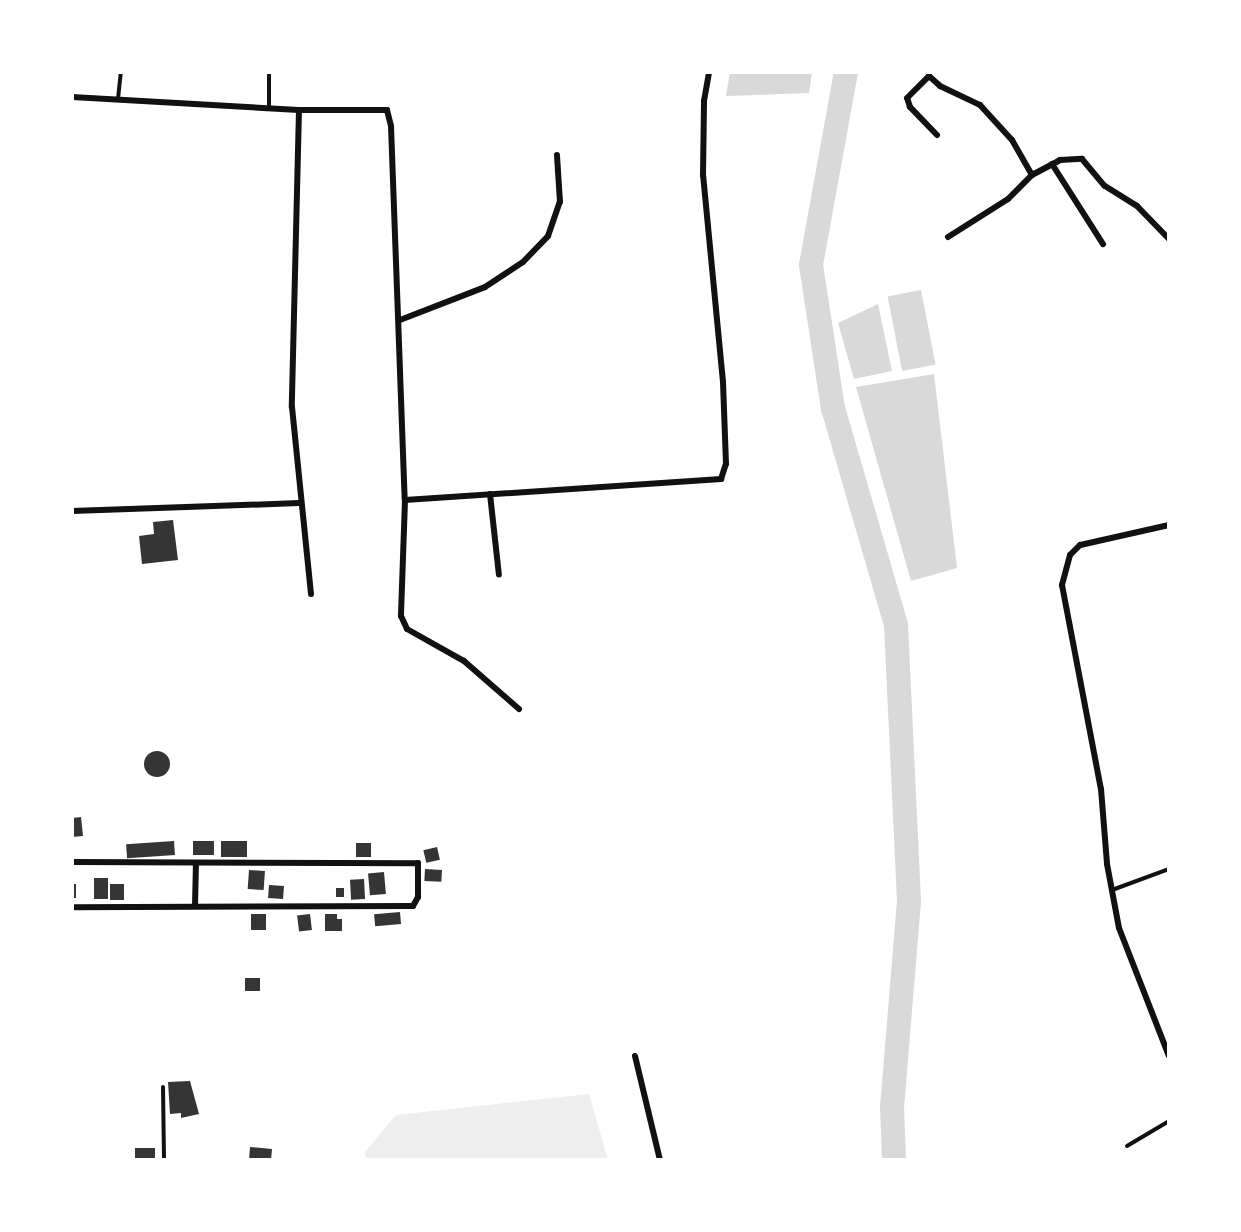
<!DOCTYPE html>
<style>
body{margin:0}
#map{position:relative;width:1241px;height:1232px;overflow:hidden;background:#fff;font-family:"Golos Text",sans-serif}
div>[style]{position:absolute}
.green>*{inset:0;background:#eee}
.water>*{inset:0;background:#d9d9d9;transform-origin:0 0}
.river>*{height:24px;margin:-12px;padding:0 12px;transform-origin:12px;border-radius:12px;background:#d9d9d9}
.building>*{inset:0;background:#353535;transform-origin:0 0}
.round{border-radius:50%}
.service>*{height:4px;margin:-2px;padding:0 2px;transform-origin:2px;border-radius:2px;background:#111}
.minor>*{height:6px;margin:-3px;padding:0 3px;transform-origin:3px;border-radius:3px;background:#111}
span{translate:-50% -50%;white-space:nowrap;text-align:center;line-height:1.15;-webkit-text-stroke:6px #fff;paint-order:stroke}
.frame{position:absolute;inset:0;border:74px solid #fff;pointer-events:none}
</style>
<div id="map">
<div class="green">
<div style="clip-path:polygon(589px 1094px,608px 1160px,366px 1160px,365px 1152px,396px 1115px)"></div>
</div>
<div class="water">
<div style="clip-path:polygon(730px 72px,812px 72px,809px 93px,726px 96px)"></div>
<div style="left:921px;top:290px;width:76px;height:34px;rotate:79deg"></div>
<div style="clip-path:polygon(878px 304px,892px 371px,854px 379px,838px 323px)"></div>
<div style="clip-path:polygon(934px 374px,957px 568px,911px 581px,856px 387px)"></div>
</div>
<div class="river">
<div style="left:846px;top:72px;width:196px;rotate:100.3deg"></div>
<div style="left:811px;top:265px;width:145px;rotate:81.3deg"></div>
<div style="left:833px;top:408px;width:226px;rotate:73.8deg"></div>
<div style="left:896px;top:625px;width:276px;rotate:87.3deg"></div>
<div style="left:909px;top:901px;width:207px;rotate:94.7deg"></div>
<div style="left:892px;top:1107px;width:53px;rotate:87.8deg"></div>
</div>
<div class="building">
<div style="clip-path:polygon(173px 520px,178px 560px,142px 564px,139px 536px,154px 534px,153px 522px)"></div>
<div class="round" style="left:144px;top:751px;width:26px;height:26px"></div>
<div style="clip-path:polygon(81px 817px,83px 836px,72px 837px,72px 818px)"></div>
<div style="left:174px;top:841px;width:14px;height:48px;rotate:86deg"></div>
<div style="left:193px;top:841px;width:21px;height:14px"></div>
<div style="left:221px;top:841px;width:26px;height:16px"></div>
<div style="left:371px;top:843px;width:14px;height:15px;rotate:90deg"></div>
<div style="left:437px;top:847px;width:13px;height:14px;rotate:77deg"></div>
<div style="left:425px;top:869px;width:17px;height:12px;rotate:3deg"></div>
<div style="left:249px;top:870px;width:16px;height:19px;rotate:4deg"></div>
<div style="left:384px;top:872px;width:22px;height:16px;rotate:85deg"></div>
<div style="left:94px;top:878px;width:14px;height:21px"></div>
<div style="left:364px;top:879px;width:20px;height:14px;rotate:87deg"></div>
<div style="left:72px;top:884px;width:4px;height:14px"></div>
<div style="left:110px;top:884px;width:14px;height:16px"></div>
<div style="left:269px;top:885px;width:15px;height:13px;rotate:4deg"></div>
<div style="left:336px;top:888px;width:8px;height:9px"></div>
<div style="left:400px;top:912px;width:12px;height:26px;rotate:85deg"></div>
<div style="left:266px;top:914px;width:16px;height:15px;rotate:90deg"></div>
<div style="left:310px;top:914px;width:16px;height:13px;rotate:83deg"></div>
<div style="clip-path:polygon(325px 914px,337px 914px,337px 919px,342px 919px,342px 931px,325px 931px)"></div>
<div style="left:245px;top:978px;width:15px;height:13px"></div>
<div style="clip-path:polygon(190px 1081px,199px 1114px,181px 1118px,181px 1113px,170px 1114px,168px 1082px)"></div>
<div style="clip-path:polygon(250px 1147px,272px 1149px,271px 1160px,249px 1160px)"></div>
<div style="left:135px;top:1148px;width:20px;height:12px"></div>
</div>
<div class="service">
<div style="left:118px;top:99px;width:27px;rotate:-84deg"></div>
<div style="left:269px;top:109px;width:37px;rotate:-90deg"></div>
<div style="left:1112px;top:890px;width:61px;rotate:-20.2deg"></div>
<div style="left:163px;top:1087px;width:73px;rotate:89.2deg"></div>
<div style="left:1127px;top:1146px;width:49px;rotate:-30.8deg"></div>
</div>
<div class="minor">
<div style="left:72px;top:97px;width:227px;rotate:3.3deg"></div>
<div style="left:299px;top:110px;width:88px"></div>
<div style="left:387px;top:110px;width:16px;rotate:76deg"></div>
<div style="left:391px;top:126px;width:374px;rotate:87.9deg"></div>
<div style="left:405px;top:500px;width:116px;rotate:92deg"></div>
<div style="left:401px;top:616px;width:14px;rotate:65deg"></div>
<div style="left:407px;top:629px;width:65px;rotate:29.3deg"></div>
<div style="left:464px;top:661px;width:73px;rotate:41.1deg"></div>
<div style="left:299px;top:110px;width:297px;rotate:91.4deg"></div>
<div style="left:292px;top:407px;width:188px;rotate:84.2deg"></div>
<div style="left:937px;top:135px;width:39px;rotate:-134deg"></div>
<div style="left:910px;top:107px;width:9px;rotate:-108deg"></div>
<div style="left:907px;top:98px;width:31px;rotate:-45deg"></div>
<div style="left:929px;top:76px;width:15px;rotate:42deg"></div>
<div style="left:940px;top:86px;width:44px;rotate:25.4deg"></div>
<div style="left:980px;top:105px;width:47px;rotate:47.6deg"></div>
<div style="left:1012px;top:140px;width:40px;rotate:60.3deg"></div>
<div style="left:1032px;top:175px;width:32px;rotate:-28deg"></div>
<div style="left:1060px;top:160px;width:22px;rotate:-3deg"></div>
<div style="left:1082px;top:159px;width:35px;rotate:50deg"></div>
<div style="left:1105px;top:186px;width:38px;rotate:32deg"></div>
<div style="left:1137px;top:206px;width:46px;rotate:45.9deg"></div>
<div style="left:1052px;top:164px;width:95px;rotate:57.5deg"></div>
<div style="left:948px;top:237px;width:71px;rotate:-32.3deg"></div>
<div style="left:1008px;top:199px;width:34px;rotate:-45deg"></div>
<div style="left:400px;top:320px;width:91px;rotate:-21.2deg"></div>
<div style="left:485px;top:287px;width:45px;rotate:-33.3deg"></div>
<div style="left:523px;top:262px;width:36px;rotate:-46deg"></div>
<div style="left:548px;top:236px;width:36px;rotate:-71deg"></div>
<div style="left:560px;top:202px;width:47px;rotate:-93.7deg"></div>
<div style="left:490px;top:494px;width:81px;rotate:83.7deg"></div>
<div style="left:405px;top:500px;width:317px;rotate:-3.8deg"></div>
<div style="left:721px;top:479px;width:16px;rotate:-72deg"></div>
<div style="left:726px;top:464px;width:82px;rotate:-92.1deg"></div>
<div style="left:723px;top:382px;width:208px;rotate:-95.5deg"></div>
<div style="left:703px;top:175px;width:74px;rotate:-89.2deg"></div>
<div style="left:704px;top:101px;width:29px;rotate:-80deg"></div>
<div style="left:72px;top:511px;width:227px;rotate:-2deg"></div>
<div style="left:1169px;top:525px;width:91px;rotate:167.3deg"></div>
<div style="left:1080px;top:545px;width:14px;rotate:135deg"></div>
<div style="left:1070px;top:555px;width:31px;rotate:105deg"></div>
<div style="left:1062px;top:585px;width:208px;rotate:79.2deg"></div>
<div style="left:1101px;top:789px;width:75px;rotate:85.4deg"></div>
<div style="left:1107px;top:864px;width:65px;rotate:79.4deg"></div>
<div style="left:1119px;top:928px;width:137px;rotate:68.7deg"></div>
<div style="left:72px;top:862px;width:346px;rotate:0.2deg"></div>
<div style="left:418px;top:863px;width:34px;rotate:90deg"></div>
<div style="left:418px;top:897px;width:10px;rotate:119deg"></div>
<div style="left:413px;top:906px;width:341px;rotate:179.8deg"></div>
<div style="left:195px;top:906px;width:43px;rotate:-88.7deg"></div>
<div style="left:635px;top:1056px;width:107px;rotate:76.5deg"></div>
</div>
<div class="frame"></div>
</div>
